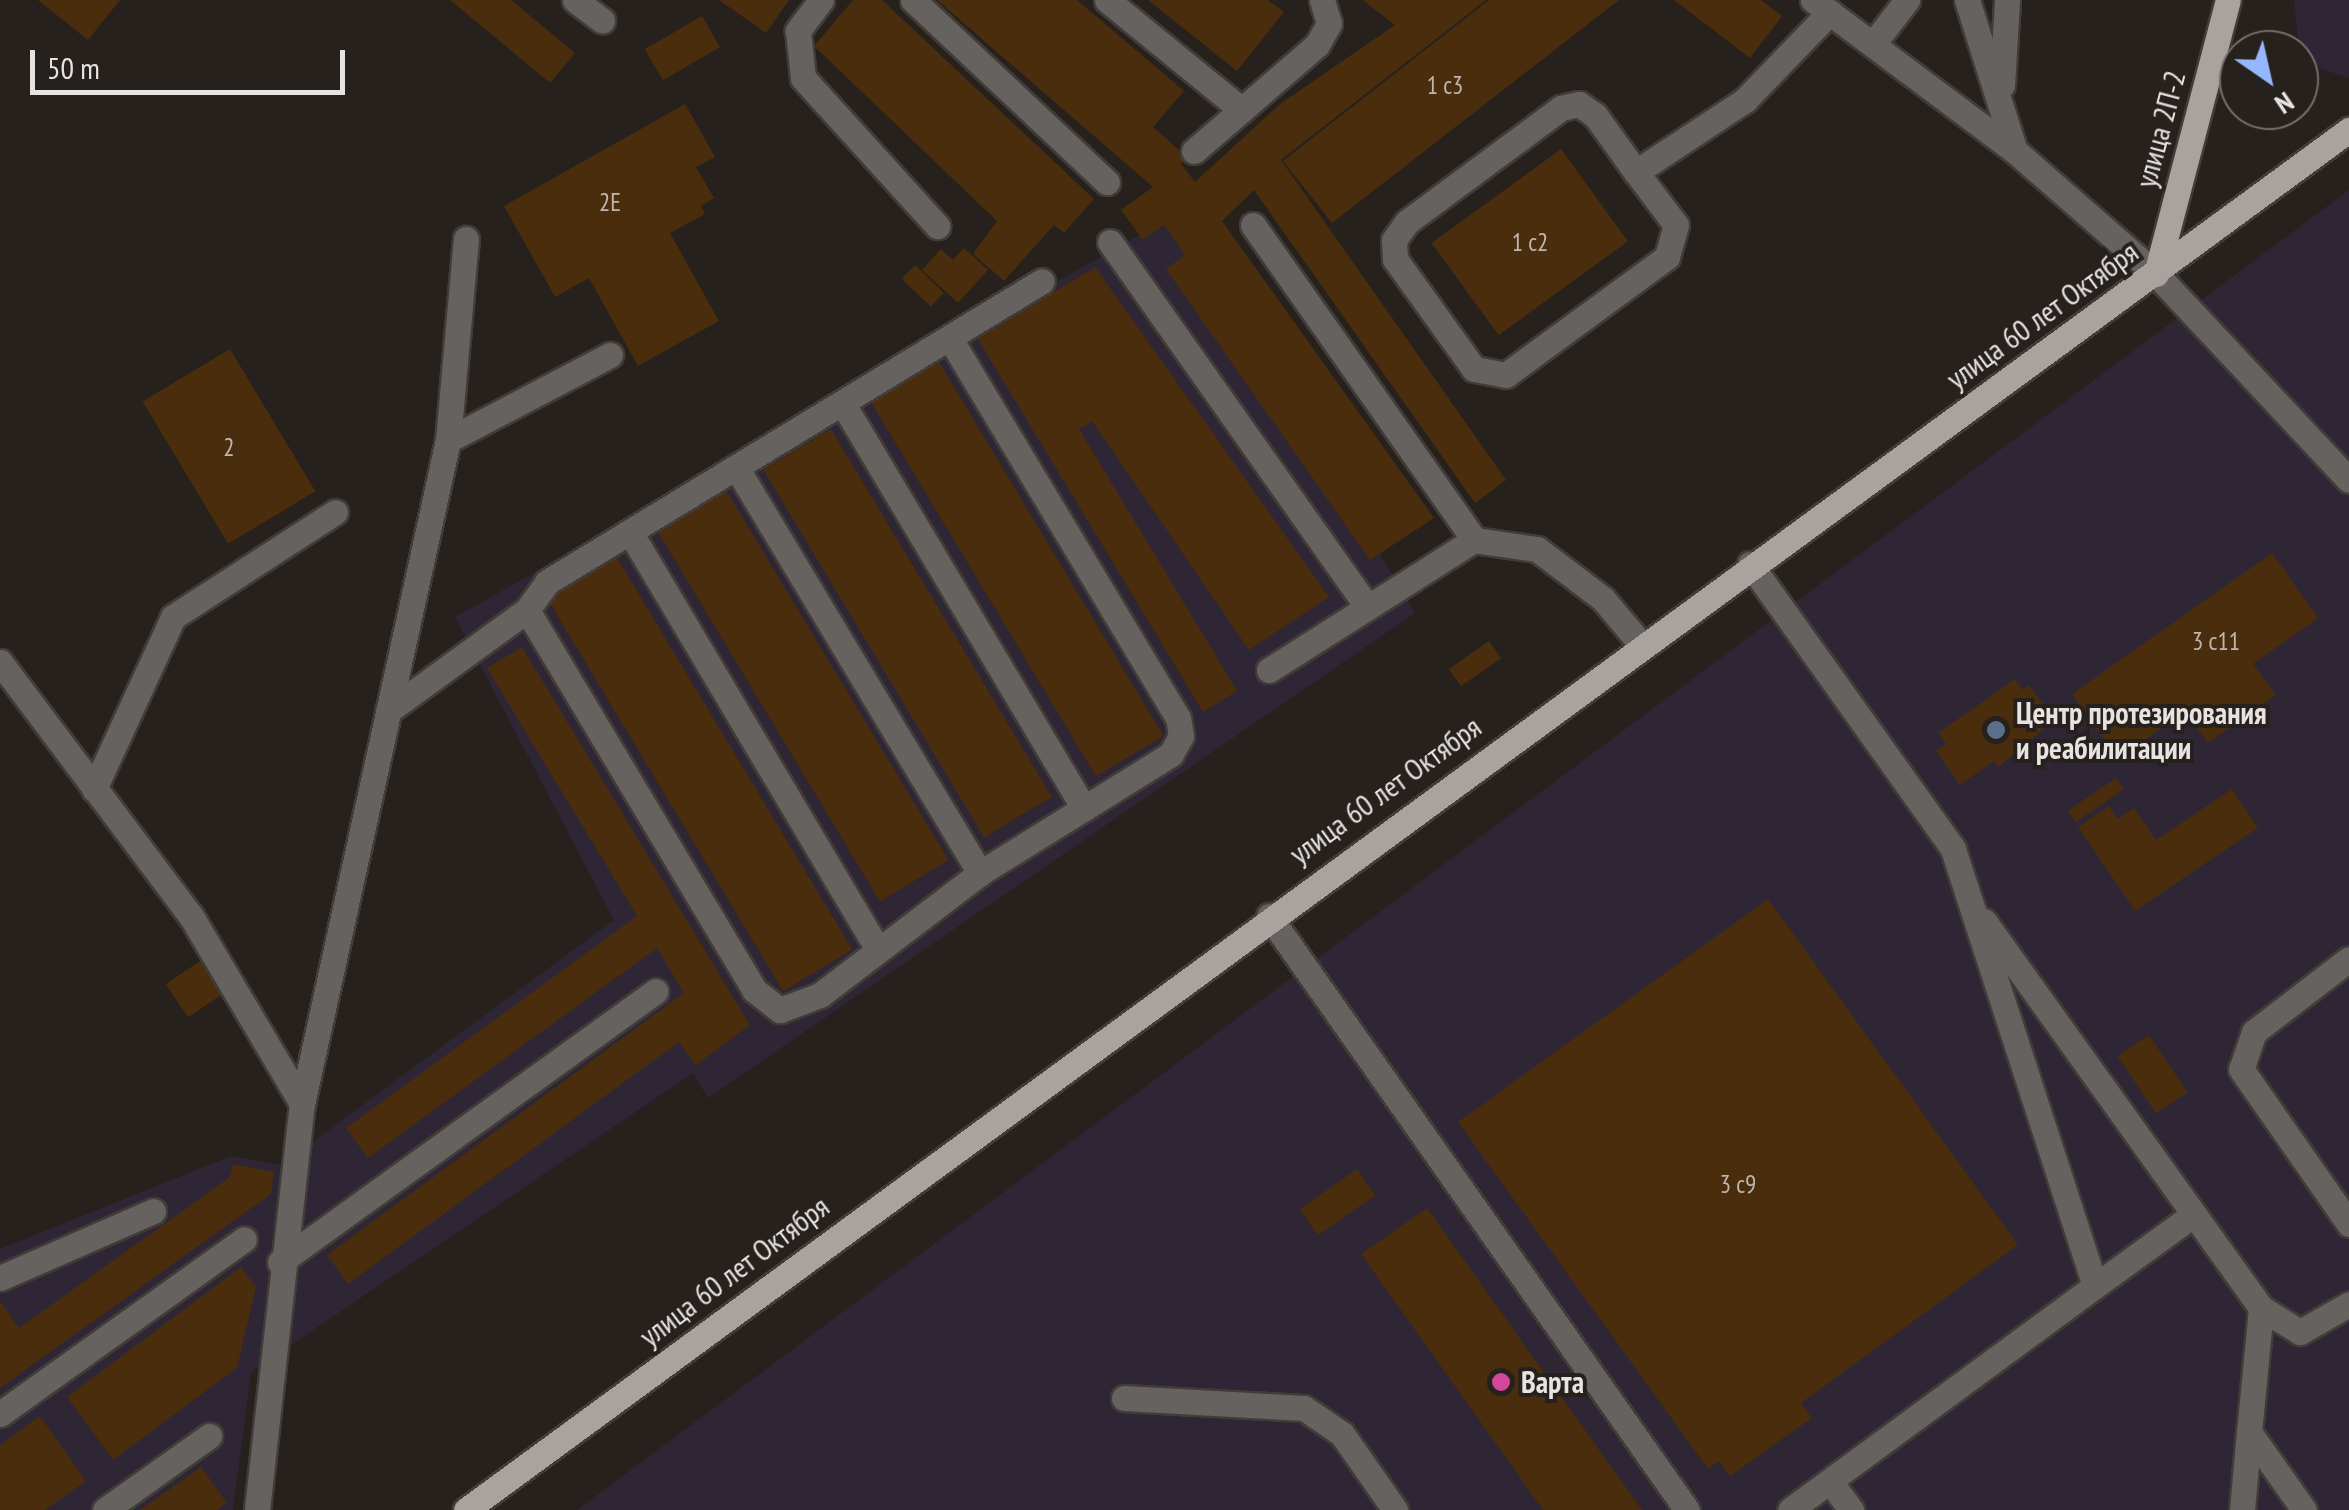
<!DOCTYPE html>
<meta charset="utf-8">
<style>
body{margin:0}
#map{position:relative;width:2349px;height:1510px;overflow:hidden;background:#27211d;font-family:"PT Sans Narrow",sans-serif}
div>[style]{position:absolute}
.commercial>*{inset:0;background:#2e2635}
.building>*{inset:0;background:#492d0d;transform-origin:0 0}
.roads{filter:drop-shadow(2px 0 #423c38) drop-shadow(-2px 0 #423c38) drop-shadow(0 2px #423c38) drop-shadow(0 -2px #423c38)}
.minor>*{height:25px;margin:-12.5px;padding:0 12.5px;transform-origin:12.5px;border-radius:12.5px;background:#656260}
.major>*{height:25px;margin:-12.5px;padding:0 12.5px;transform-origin:12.5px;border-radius:12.5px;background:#a9a29e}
.dots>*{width:28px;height:28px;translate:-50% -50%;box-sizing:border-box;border:5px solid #27211d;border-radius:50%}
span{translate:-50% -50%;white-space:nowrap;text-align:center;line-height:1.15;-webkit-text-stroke:8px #27211d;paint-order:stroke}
.number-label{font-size:25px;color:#c0b6ac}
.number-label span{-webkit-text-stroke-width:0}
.street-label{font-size:30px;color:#e7e3e1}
.poi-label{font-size:30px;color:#e7e3e1;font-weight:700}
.left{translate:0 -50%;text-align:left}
.north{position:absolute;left:2219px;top:30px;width:100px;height:100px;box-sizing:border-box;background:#27211d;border:2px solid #746f6b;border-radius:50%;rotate:146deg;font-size:28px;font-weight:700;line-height:40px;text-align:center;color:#e7e3e1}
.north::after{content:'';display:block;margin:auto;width:35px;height:45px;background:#94b7fd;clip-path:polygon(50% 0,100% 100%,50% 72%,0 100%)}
.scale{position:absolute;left:30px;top:50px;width:315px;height:45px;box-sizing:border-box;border:5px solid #e7e3e1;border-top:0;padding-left:12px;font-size:30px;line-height:35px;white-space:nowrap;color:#e7e3e1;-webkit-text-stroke:8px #27211d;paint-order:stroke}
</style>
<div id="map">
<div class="commercial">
<div style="clip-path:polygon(2294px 0,2349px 0,2349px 78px,2319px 68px,2298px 38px)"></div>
<div style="clip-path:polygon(2349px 190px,2349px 1510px,577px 1510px)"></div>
<div style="clip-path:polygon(1176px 215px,1415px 613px,708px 1098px,693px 1073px,251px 1372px,233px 1510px,0 1510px,0 1249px,231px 1156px,281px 1165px,614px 920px,455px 617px)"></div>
</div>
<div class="building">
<div style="clip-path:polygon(38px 0,120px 0,88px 40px)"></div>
<div style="clip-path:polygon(450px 0,511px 0,575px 53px,550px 83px)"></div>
<div style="clip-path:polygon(719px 0,789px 0,766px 33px)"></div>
<div style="clip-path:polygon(853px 0,882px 0,1094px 199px,1064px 233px,1054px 225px,1004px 281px,973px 254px,997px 221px,814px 46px)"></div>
<div style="clip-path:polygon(937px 0,1077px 0,1184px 91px,1153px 127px,1187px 157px,1181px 164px,1195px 182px,1280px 104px,1395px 25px,1363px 0,1486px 0,1281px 160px,1506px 480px,1475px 503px,1254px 190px,1222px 221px,1434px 518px,1370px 560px,1166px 269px,1185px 255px,1164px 225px,1143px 240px,1121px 210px,1153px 187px)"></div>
<div style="clip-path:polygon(1148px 0,1268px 0,1284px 12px,1237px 71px)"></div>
<div style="clip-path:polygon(1489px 0,1619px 0,1332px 223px,1283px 161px)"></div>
<div style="clip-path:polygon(1674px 0,1761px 0,1782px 16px,1750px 58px)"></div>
<div style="left:702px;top:16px;width:36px;height:66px;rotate:60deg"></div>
<div style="clip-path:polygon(685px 104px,715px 157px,696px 167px,714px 198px,701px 206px,705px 214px,670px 233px,719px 321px,638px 366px,589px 278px,555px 297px,504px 206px)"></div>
<div style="left:1561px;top:149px;width:114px;height:160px;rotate:54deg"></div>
<div style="clip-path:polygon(964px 248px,988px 270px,958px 303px,922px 270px,941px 249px,953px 260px)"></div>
<div style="left:915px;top:265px;width:40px;height:19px;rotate:44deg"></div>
<div style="clip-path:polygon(1095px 267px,1329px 597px,1249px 650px,1092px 421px,1079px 429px,1237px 691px,1203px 712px,978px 339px)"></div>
<div style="left:230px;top:349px;width:166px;height:102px;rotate:59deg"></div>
<div style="left:939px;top:362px;width:436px;height:79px;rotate:59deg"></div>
<div style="left:831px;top:429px;width:429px;height:79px;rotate:59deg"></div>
<div style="left:726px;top:490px;width:432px;height:80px;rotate:59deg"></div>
<div style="clip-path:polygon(2272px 553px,2318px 618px,2253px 664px,2276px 695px,2208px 743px,2185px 711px,2118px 759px,2072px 694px)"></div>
<div style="left:616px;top:556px;width:459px;height:81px;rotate:59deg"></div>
<div style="left:1489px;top:641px;width:21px;height:49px;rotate:55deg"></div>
<div style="clip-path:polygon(522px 647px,750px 1025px,696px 1065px,679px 1042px,348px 1284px,327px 1255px,684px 993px,657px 948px,368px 1158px,346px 1128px,637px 916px,487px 668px)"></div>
<div style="clip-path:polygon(2015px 679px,2023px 690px,2029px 685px,2054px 720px,1999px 767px,1994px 761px,1960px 785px,1936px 751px,1946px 744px,1938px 733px)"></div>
<div style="left:2116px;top:778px;width:14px;height:58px;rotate:56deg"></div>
<div style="clip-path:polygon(2232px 789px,2258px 828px,2135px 911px,2078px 827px,2109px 806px,2118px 819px,2134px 808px,2156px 840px)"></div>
<div style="clip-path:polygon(1768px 899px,2018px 1245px,1801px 1403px,1812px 1418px,1730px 1476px,1719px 1461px,1708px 1469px,1458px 1122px)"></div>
<div style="left:203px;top:959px;width:40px;height:45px;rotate:56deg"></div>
<div style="left:2149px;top:1035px;width:69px;height:38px;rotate:56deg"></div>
<div style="clip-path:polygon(233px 1164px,274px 1172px,271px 1194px,0 1388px,0 1301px,19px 1328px,230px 1177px)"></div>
<div style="left:1357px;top:1169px;width:32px;height:70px;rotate:55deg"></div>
<div style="clip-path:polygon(1427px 1208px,1642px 1510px,1543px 1510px,1361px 1254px)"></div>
<div style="clip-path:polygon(241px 1267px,256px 1287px,237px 1368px,113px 1460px,67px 1397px)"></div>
<div style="clip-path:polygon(40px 1416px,86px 1481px,45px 1510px,0 1510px,0 1445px)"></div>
<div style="clip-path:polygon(201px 1467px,227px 1503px,217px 1510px,140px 1510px)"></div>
</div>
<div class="roads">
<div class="minor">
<div style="left:575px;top:0;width:34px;rotate:37deg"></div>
<div style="left:821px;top:0;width:39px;rotate:127deg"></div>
<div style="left:798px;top:31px;width:47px;rotate:83.9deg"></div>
<div style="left:803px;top:78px;width:200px;rotate:47.8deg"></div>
<div style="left:913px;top:0;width:266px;rotate:43.2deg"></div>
<div style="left:1107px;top:0;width:174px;rotate:39.2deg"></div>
<div style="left:1813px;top:0;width:252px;rotate:36.8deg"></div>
<div style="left:2015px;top:151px;width:187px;rotate:41.1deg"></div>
<div style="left:2156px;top:274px;width:282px;rotate:46.9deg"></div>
<div style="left:1967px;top:0;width:158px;rotate:72.4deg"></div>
<div style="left:1873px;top:44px;width:56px;rotate:-52.3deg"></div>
<div style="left:2002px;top:85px;width:85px;rotate:-86.6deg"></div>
<div style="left:1194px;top:151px;width:162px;rotate:-40.8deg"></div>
<div style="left:1317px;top:45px;width:25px;rotate:-61deg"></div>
<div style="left:1329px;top:23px;width:24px;rotate:-107deg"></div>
<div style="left:1636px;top:172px;width:66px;rotate:53deg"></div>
<div style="left:1676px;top:225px;width:33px;rotate:106deg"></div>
<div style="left:1667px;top:257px;width:200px;rotate:143.8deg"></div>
<div style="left:1506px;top:375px;width:33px;rotate:-169deg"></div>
<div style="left:1474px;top:369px;width:135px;rotate:-125.7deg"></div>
<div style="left:1395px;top:259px;width:19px;rotate:-93deg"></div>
<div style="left:1394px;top:240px;width:22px;rotate:-54deg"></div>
<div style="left:1407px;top:222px;width:192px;rotate:-36.5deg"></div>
<div style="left:1561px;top:108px;width:18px;rotate:-13deg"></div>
<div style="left:1579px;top:104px;width:19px;rotate:35deg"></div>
<div style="left:1595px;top:115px;width:70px;rotate:54.3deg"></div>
<div style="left:1636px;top:172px;width:131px;rotate:-33.4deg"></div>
<div style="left:1745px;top:100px;width:122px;rotate:-46deg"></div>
<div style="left:1253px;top:225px;width:385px;rotate:54.9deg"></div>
<div style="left:1110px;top:242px;width:442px;rotate:54.8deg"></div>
<div style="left:843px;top:404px;width:471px;rotate:59.2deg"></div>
<div style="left:448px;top:440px;width:183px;rotate:-27.7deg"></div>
<div style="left:736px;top:467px;width:474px;rotate:59deg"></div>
<div style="left:630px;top:532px;width:482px;rotate:59.3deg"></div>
<div style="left:1750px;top:564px;width:350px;rotate:54.5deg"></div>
<div style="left:1953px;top:849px;width:459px;rotate:72deg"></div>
<div style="left:2095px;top:1286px;width:378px;rotate:143.7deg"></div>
<div style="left:527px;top:610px;width:443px;rotate:59.1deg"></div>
<div style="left:754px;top:990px;width:33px;rotate:38deg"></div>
<div style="left:780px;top:1010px;width:43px;rotate:-20.6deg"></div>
<div style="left:820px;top:995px;width:201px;rotate:-37.3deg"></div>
<div style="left:980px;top:873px;width:225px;rotate:-31.9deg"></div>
<div style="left:1171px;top:754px;width:21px;rotate:-61deg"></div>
<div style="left:1181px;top:736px;width:18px;rotate:-99deg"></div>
<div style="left:1178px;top:718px;width:442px;rotate:-121deg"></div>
<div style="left:0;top:662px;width:318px;rotate:53.1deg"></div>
<div style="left:191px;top:916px;width:218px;rotate:59.4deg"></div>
<div style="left:1269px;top:670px;width:243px;rotate:-32.4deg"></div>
<div style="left:1474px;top:540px;width:64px;rotate:8.1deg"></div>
<div style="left:1537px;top:549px;width:83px;rotate:37.1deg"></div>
<div style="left:1603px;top:599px;width:57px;rotate:49.9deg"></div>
<div style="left:388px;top:711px;width:172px;rotate:-36deg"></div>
<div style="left:527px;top:610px;width:34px;rotate:-54deg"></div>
<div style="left:547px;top:582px;width:579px;rotate:-31.3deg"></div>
<div style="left:94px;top:789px;width:189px;rotate:-65.3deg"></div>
<div style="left:173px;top:617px;width:193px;rotate:-32.9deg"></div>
<div style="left:1269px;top:916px;width:726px;rotate:54.87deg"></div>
<div style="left:1984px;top:921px;width:476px;rotate:54.4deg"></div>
<div style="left:2261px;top:1308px;width:46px;rotate:31.6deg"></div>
<div style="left:2300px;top:1332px;width:56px;rotate:-29.7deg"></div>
<div style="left:2349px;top:959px;width:120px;rotate:142.5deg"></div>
<div style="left:2254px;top:1032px;width:39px;rotate:109deg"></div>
<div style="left:2241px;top:1069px;width:189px;rotate:55.1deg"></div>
<div style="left:280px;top:1262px;width:463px;rotate:-35.8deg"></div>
<div style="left:0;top:1278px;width:167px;rotate:-23.6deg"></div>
<div style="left:2095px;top:1286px;width:122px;rotate:-36deg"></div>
<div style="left:2261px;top:1308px;width:125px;rotate:95.5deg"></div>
<div style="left:2249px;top:1432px;width:95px;rotate:54.8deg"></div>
<div style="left:1124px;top:1398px;width:180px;rotate:3.2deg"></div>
<div style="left:1304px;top:1408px;width:46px;rotate:34.4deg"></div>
<div style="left:1342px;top:1434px;width:93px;rotate:55.1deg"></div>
<div style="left:0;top:1414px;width:300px;rotate:-35.6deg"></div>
<div style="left:1830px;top:1481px;width:36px;rotate:54deg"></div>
<div style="left:105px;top:1510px;width:128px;rotate:-35.4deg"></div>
<div style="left:257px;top:1510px;width:408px;rotate:-83.7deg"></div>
<div style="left:302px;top:1104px;width:680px;rotate:-77.6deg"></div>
<div style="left:448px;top:440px;width:202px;rotate:-84.9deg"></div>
<div style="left:2242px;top:1510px;width:78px;rotate:-84.9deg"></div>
</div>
<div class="major">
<div style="left:2156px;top:274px;width:283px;rotate:-75.3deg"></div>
<div style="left:466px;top:1510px;width:2335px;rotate:-36.24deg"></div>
</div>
</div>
<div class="dots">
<div style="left:1996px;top:730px;background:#5c6f8a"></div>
<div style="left:1501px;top:1382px;background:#d1479c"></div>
</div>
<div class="number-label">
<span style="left:1445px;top:85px">1 с3</span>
<span style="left:610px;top:202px">2Е</span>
<span style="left:1530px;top:242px">1 с2</span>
<span style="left:229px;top:447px">2</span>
<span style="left:2216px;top:641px">3 с11</span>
<span style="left:1738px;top:1184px">3 с9</span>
</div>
<div class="street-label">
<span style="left:2160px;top:129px;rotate:-75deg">улица 2П-2</span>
<span style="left:2042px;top:315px;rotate:-36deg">улица 60 лет Октября</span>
<span style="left:1385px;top:790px;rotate:-36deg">улица 60 лет Октября</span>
<span style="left:734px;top:1271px;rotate:-37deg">улица 60 лет Октября</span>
</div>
<div class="poi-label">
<span class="left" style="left:2016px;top:730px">Центр протезирования<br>и реабилитации</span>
<span class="left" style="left:1521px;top:1382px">Варта</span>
</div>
<div class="north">N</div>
<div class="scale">50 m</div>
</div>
